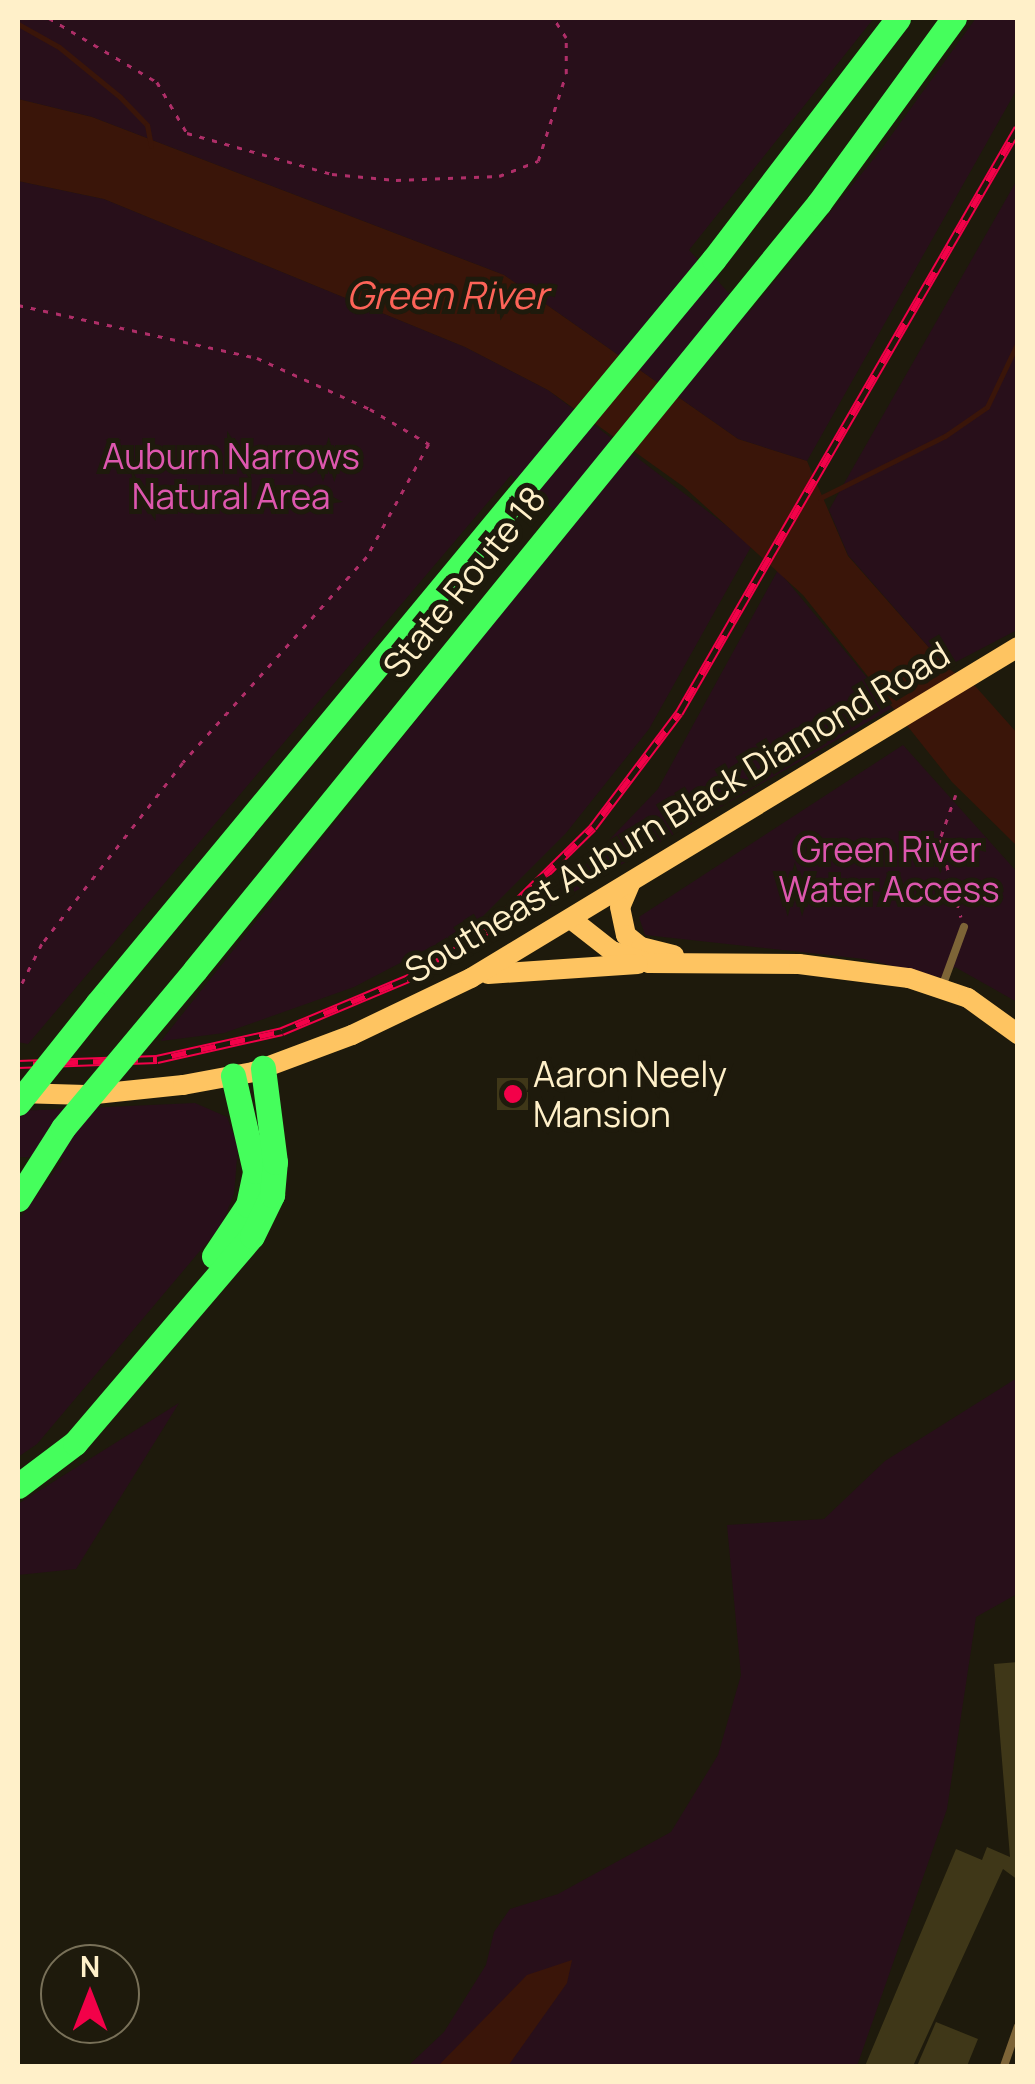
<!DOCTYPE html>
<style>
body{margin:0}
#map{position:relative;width:1035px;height:2084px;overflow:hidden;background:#1e1a0c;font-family:Manrope,sans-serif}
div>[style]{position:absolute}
.green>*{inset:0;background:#280f1a}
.water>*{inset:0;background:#3a1509}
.stream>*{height:5px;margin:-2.5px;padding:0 2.5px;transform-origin:2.5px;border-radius:2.5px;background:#3a1509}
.building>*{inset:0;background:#3f3718;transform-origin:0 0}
.path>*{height:2.5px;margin-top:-1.25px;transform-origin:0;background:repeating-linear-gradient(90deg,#af2e68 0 5px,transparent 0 13px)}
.lane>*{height:8px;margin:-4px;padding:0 4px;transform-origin:4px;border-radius:4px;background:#7d6437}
.secondary>*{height:20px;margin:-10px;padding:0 10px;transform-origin:10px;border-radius:10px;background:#fec461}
.highway>*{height:25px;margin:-12.5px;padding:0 12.5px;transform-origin:12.5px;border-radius:12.5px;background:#45fe5c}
.rail>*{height:9px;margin-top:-4.5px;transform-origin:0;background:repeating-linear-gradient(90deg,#1e1a0c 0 15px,#f30149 0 30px);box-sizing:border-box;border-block:2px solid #f30149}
.highway-bridge>*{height:25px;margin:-12.5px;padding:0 12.5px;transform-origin:12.5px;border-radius:12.5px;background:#45fe5c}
.dots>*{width:28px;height:28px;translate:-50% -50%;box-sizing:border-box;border:5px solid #1e1a0c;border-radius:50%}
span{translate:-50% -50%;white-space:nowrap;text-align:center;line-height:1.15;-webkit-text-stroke:10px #1e1a0c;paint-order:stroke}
.park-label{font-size:35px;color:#dd57ae}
.street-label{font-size:35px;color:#fff0c9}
.poi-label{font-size:35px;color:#fff0c9}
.left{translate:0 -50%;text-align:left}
.water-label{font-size:38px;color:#fe6358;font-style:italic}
.frame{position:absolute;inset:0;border:20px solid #fff0c9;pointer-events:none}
.north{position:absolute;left:40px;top:1944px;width:100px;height:100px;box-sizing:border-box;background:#1e1a0c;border:2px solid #787058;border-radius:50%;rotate:0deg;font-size:28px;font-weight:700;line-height:40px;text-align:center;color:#fff0c9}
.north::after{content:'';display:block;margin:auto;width:35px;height:45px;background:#f30149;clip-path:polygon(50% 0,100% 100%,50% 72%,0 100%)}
</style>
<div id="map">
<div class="green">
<div style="clip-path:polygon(18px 18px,874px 18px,689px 250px,748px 314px,880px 151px,976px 18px,1017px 18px,1017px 89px,807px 461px,738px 439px,504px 275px,92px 117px,18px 99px)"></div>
<div style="clip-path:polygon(1017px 180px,1017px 630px,946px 667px,848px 555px,829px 510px)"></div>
<div style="clip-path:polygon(18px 181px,104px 199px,465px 347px,548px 390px,752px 545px,649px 729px,566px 833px,475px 924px,354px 987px,224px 1033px,161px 1041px,572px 524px,511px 475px,28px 1044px,18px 1042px)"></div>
<div style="clip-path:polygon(778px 570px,892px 708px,541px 911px,658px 789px)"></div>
<div style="clip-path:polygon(903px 745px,1017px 872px,1017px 1002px,955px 967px,943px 978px,864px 959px,645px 935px,639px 917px)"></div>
<div style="clip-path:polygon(195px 1103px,227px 1117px,238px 1147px,234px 1194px,221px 1226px,37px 1444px,18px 1457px,18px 1221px,64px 1158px,18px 1157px,18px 1111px)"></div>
<div style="clip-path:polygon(1017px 1378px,1017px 1594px,976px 1617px,947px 1809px,857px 2066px,408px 2066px,444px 2032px,486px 1965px,494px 1932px,510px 1909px,558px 1894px,671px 1832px,718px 1755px,741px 1675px,727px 1525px,824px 1519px,885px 1461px)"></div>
<div style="clip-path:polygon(179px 1403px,76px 1569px,18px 1575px,18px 1504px)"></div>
</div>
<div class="water">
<div style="clip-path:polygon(18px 99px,92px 117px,504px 275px,738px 439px,807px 461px,848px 556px,946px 667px,976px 687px,1017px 733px,1017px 846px,952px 782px,803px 595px,684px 487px,548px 390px,465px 347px,104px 199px,18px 181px)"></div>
<div style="clip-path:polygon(572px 1960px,567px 1983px,508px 2066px,438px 2066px,527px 1975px)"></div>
</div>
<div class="stream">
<div style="left:18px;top:24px;width:47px;rotate:29.3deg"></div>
<div style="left:59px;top:47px;width:79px;rotate:39.3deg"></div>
<div style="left:120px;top:97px;width:39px;rotate:46deg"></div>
<div style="left:147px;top:125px;width:21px;rotate:79deg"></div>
<div style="left:820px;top:498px;width:140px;rotate:-26.4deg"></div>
<div style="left:945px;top:436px;width:51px;rotate:-34.6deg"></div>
<div style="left:987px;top:407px;width:72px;rotate:-64.5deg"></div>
</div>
<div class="building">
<div style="left:497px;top:1078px;width:31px;height:32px"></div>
<div style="clip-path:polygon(1018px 1662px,1018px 1880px,1003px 1869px,913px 2066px,865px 2066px,956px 1849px,982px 1860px,987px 1847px,1010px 1857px,994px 1664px)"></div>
<div style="clip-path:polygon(936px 2022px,978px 2039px,967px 2066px,917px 2066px)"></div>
</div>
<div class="path">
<div style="left:49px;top:18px;width:126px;rotate:30.7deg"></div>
<div style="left:157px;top:82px;width:59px;rotate:59.5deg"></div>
<div style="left:187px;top:133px;width:151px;rotate:15.8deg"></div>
<div style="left:332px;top:174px;width:64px;rotate:5.4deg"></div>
<div style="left:396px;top:180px;width:103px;rotate:-2.2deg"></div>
<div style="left:499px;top:176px;width:42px;rotate:-21deg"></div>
<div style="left:538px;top:161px;width:91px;rotate:-72.2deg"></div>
<div style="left:566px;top:74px;width:36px;rotate:-90deg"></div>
<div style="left:566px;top:38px;width:24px;rotate:-123deg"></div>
<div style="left:18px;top:305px;width:245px;rotate:12.5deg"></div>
<div style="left:257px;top:358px;width:124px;rotate:24.3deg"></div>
<div style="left:370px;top:409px;width:69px;rotate:30.7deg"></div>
<div style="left:429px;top:444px;width:129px;rotate:118.8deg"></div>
<div style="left:367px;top:557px;width:276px;rotate:131.8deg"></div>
<div style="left:183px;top:763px;width:229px;rotate:127.9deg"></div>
<div style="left:42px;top:944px;width:54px;rotate:116.6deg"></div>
<div style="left:956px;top:795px;width:48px;rotate:109.6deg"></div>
<div style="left:940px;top:840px;width:80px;rotate:74.7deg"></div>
</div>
<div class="lane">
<div style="left:942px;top:987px;width:64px;rotate:-69.9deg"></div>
<div style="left:1004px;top:2066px;width:42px;rotate:-70.7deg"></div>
</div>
<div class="secondary">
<div style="left:630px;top:884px;width:25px;rotate:113deg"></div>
<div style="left:620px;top:907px;width:29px;rotate:78deg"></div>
<div style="left:626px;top:935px;width:19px;rotate:39deg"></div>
<div style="left:641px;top:947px;width:34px;rotate:14deg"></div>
<div style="left:571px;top:919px;width:52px;rotate:38deg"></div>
<div style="left:612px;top:951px;width:39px;rotate:18deg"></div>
<div style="left:649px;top:963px;width:150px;rotate:0.4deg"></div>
<div style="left:799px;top:964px;width:111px;rotate:7.3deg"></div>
<div style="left:909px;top:978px;width:62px;rotate:18.7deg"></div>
<div style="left:968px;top:998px;width:62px;rotate:35.8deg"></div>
<div style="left:488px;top:974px;width:150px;rotate:-3.8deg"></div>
<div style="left:18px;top:1093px;width:68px;rotate:1.7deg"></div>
<div style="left:86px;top:1095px;width:98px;rotate:-5.9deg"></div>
<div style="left:183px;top:1085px;width:71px;rotate:-10.5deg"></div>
<div style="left:253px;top:1072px;width:106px;rotate:-20.5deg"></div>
<div style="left:352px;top:1035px;width:132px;rotate:-25.6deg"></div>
<div style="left:471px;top:978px;width:639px;rotate:-31.18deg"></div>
</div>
<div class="highway">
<div style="left:195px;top:970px;width:989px;rotate:-50.87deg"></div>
<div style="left:819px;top:203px;width:229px;rotate:-53.9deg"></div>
<div style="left:97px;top:1004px;width:967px;rotate:-50.37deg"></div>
<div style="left:714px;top:259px;width:303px;rotate:-52.6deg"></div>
<div style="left:18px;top:1199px;width:84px;rotate:-57.6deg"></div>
<div style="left:214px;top:1256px;width:61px;rotate:-56.3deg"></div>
<div style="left:248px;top:1205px;width:35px;rotate:-78deg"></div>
<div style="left:255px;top:1171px;width:98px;rotate:-103deg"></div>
<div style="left:18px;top:1486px;width:71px;rotate:-37deg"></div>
<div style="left:75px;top:1443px;width:272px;rotate:-49.5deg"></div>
<div style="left:252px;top:1236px;width:46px;rotate:-64deg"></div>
<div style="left:272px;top:1195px;width:33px;rotate:-85deg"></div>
<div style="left:275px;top:1162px;width:95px;rotate:-97.3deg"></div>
</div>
<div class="rail">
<div style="left:18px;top:1064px;width:139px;rotate:-2.1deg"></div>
<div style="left:157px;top:1059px;width:128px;rotate:-12.6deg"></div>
<div style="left:282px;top:1031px;width:153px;rotate:-22.7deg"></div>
<div style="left:423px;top:972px;width:80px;rotate:-33.3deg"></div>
<div style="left:490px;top:928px;width:144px;rotate:-44.4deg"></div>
<div style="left:593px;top:827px;width:143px;rotate:-53deg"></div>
<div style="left:679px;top:713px;width:676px;rotate:-59.91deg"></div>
</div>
<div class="highway-bridge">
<div style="left:18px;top:1103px;width:127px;rotate:-51.4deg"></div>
<div style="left:63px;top:1128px;width:206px;rotate:-50.1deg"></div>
</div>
<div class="dots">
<div style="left:513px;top:1094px;background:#f30149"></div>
</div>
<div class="park-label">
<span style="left:231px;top:476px">Auburn Narrows<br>Natural Area</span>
<span style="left:889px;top:869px">Green River<br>Water Access</span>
</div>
<div class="street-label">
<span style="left:464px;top:582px;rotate:-51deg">State Route 18</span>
<span style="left:677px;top:812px;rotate:-31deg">Southeast Auburn Black Diamond Road</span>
</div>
<div class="poi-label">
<span class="left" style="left:533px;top:1094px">Aaron Neely<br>Mansion</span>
</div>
<div class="water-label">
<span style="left:447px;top:295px">Green River</span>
</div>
<div class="frame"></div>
<div class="north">N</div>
</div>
